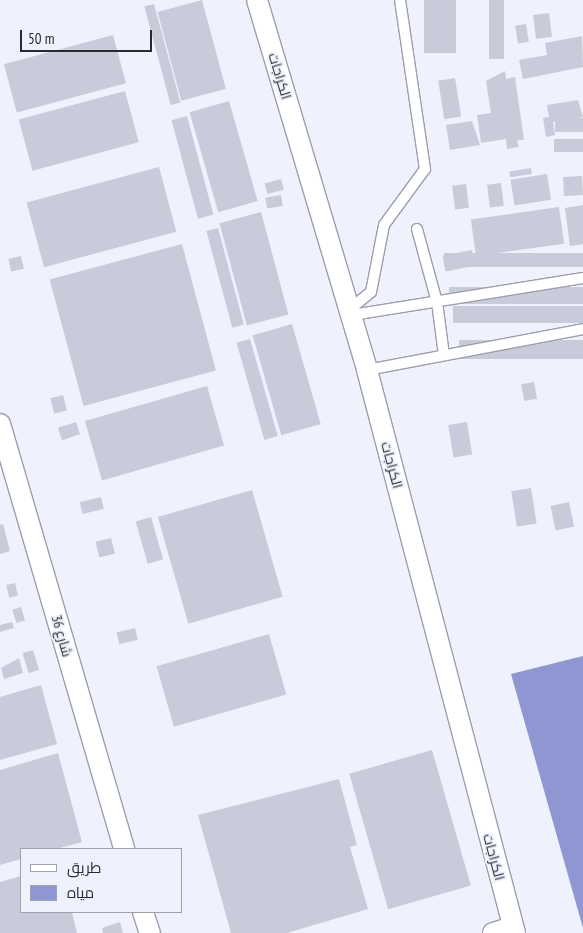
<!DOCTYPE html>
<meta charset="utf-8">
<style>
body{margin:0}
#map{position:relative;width:583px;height:933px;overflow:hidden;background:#eff1fd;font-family:"PT Sans Narrow",Cairo,sans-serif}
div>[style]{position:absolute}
.water>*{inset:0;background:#8f97d3}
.building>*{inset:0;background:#c8cbd9;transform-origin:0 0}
.roads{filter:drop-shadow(1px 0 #9c9eac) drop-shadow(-1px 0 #9c9eac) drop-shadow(0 1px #9c9eac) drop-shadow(0 -1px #9c9eac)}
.lane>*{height:10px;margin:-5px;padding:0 5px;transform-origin:5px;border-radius:5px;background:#fff}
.street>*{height:20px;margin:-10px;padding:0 10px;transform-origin:10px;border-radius:10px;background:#fff}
span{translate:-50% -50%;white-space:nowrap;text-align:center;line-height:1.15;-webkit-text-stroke:4px #eff1fd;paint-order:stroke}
.street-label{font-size:14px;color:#292a30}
.legend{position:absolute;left:20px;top:848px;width:162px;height:65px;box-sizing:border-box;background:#eff1fd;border:1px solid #a0a1ab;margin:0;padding:6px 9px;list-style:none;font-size:15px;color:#292a30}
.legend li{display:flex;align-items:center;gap:10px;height:25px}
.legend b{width:25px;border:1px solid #a0a1ab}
.scale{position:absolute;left:20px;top:30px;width:132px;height:22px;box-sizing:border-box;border:2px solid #292a30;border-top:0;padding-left:6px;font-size:15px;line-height:18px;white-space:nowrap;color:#292a30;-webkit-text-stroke:4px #eff1fd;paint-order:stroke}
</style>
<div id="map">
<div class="water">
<div style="clip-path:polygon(583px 656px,583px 928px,511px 674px)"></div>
</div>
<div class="building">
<div style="left:202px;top:0;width:92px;height:46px;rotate:75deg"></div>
<div style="left:424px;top:0;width:32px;height:53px"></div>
<div style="left:489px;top:0;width:15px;height:59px"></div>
<div style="left:154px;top:4px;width:102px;height:10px;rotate:75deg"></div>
<div style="left:549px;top:13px;width:24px;height:16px;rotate:83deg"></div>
<div style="left:526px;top:24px;width:18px;height:11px;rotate:81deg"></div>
<div style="left:113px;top:35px;width:50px;height:113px;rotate:75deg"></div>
<div style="clip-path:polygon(582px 36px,583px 67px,523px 79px,519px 60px,547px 55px,545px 43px)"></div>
<div style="clip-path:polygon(505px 71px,506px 79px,515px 77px,524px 140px,517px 140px,519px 147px,507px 149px,506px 139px,481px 143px,477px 115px,491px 113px,486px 81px)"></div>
<div style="left:455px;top:78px;width:39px;height:17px;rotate:81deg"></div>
<div style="left:125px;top:91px;width:53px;height:110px;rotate:75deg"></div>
<div style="clip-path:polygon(578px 100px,583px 117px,553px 122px,555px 135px,546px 137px,543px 118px,549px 117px,547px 105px)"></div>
<div style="left:229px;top:101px;width:104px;height:41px;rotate:74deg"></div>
<div style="left:187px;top:116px;width:102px;height:16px;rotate:75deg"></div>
<div style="left:583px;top:118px;width:14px;height:28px;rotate:90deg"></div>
<div style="clip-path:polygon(472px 121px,480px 145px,450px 150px,446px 125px)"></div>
<div style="left:583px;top:139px;width:13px;height:29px;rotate:90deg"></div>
<div style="left:159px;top:167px;width:67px;height:137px;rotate:75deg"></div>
<div style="left:531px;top:168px;width:6px;height:22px;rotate:81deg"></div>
<div style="left:547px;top:174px;width:26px;height:37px;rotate:81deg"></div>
<div style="left:582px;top:176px;width:19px;height:19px;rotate:87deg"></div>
<div style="left:281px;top:179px;width:11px;height:17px;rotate:75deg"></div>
<div style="left:501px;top:183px;width:23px;height:14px;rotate:83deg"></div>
<div style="left:466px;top:184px;width:24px;height:14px;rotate:83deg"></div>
<div style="left:281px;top:195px;width:11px;height:16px;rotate:80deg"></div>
<div style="clip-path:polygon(583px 205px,583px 244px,570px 246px,565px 208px)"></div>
<div style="left:559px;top:207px;width:37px;height:89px;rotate:82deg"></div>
<div style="left:261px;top:212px;width:106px;height:43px;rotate:75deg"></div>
<div style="left:218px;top:228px;width:100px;height:12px;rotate:75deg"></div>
<div style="left:182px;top:244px;width:131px;height:137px;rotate:75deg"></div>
<div style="left:472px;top:250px;width:16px;height:30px;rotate:79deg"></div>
<div style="left:583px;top:253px;width:14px;height:139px;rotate:90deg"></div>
<div style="left:21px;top:256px;width:13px;height:13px;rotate:77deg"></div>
<div style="left:583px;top:287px;width:17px;height:134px;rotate:90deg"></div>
<div style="left:583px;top:306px;width:17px;height:130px;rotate:90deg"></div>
<div style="left:292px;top:324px;width:104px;height:41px;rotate:74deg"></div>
<div style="left:250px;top:339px;width:101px;height:14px;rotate:74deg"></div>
<div style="left:583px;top:340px;width:19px;height:124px;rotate:90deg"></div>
<div style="left:534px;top:382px;width:17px;height:13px;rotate:80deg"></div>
<div style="left:207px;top:386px;width:62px;height:127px;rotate:74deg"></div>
<div style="left:63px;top:395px;width:16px;height:13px;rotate:76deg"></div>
<div style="left:76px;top:422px;width:13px;height:19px;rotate:72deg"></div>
<div style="left:467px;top:422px;width:33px;height:19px;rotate:81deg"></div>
<div style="left:531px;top:488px;width:36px;height:20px;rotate:81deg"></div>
<div style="left:252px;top:490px;width:111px;height:98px;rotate:74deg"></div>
<div style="left:101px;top:497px;width:12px;height:22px;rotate:76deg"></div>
<div style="left:569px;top:502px;width:25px;height:19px;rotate:78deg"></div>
<div style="left:151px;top:517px;width:44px;height:16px;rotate:74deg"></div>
<div style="clip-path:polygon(3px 524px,10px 551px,0 554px,0 525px)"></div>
<div style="left:111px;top:538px;width:16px;height:16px;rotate:76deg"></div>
<div style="left:15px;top:583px;width:13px;height:9px;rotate:77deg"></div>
<div style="left:21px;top:607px;width:14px;height:9px;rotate:73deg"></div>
<div style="clip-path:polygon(12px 622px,14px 628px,0 632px,0 625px)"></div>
<div style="left:135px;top:628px;width:12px;height:19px;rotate:76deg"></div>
<div style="left:269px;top:634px;width:63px;height:117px;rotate:74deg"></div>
<div style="left:33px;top:650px;width:21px;height:11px;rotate:73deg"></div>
<div style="clip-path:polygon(19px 658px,23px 673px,4px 679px,1px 668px)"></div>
<div style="clip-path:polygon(41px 685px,57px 744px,0 760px,0 697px)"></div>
<div style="left:432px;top:750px;width:141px;height:86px;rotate:74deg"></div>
<div style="clip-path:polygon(58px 753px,82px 842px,56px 849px,21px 849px,21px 859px,0 865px,0 770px)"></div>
<div style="clip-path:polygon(339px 779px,357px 845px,350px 847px,368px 909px,287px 933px,231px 933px,198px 815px)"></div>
<div style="clip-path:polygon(21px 876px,21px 912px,72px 912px,77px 933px,0 933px,0 882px)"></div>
<div style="clip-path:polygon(120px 922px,123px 933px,103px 933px,102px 928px)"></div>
</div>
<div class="roads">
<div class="lane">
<div style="left:417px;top:229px;width:76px;rotate:74.7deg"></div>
<div style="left:437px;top:302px;width:53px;rotate:82.5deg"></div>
<div style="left:350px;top:309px;width:27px;rotate:-39deg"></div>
<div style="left:371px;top:292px;width:68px;rotate:-79deg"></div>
<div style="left:384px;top:225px;width:69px;rotate:-53.8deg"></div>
<div style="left:425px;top:169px;width:171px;rotate:-98.4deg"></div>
<div style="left:352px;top:315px;width:234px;rotate:-9.1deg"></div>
<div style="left:367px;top:370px;width:220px;rotate:-10.7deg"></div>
</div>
<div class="street">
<div style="left:257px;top:0;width:386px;rotate:73.4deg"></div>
<div style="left:367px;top:370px;width:582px;rotate:75.27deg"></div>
<div style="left:0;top:424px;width:443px;rotate:73.7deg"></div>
<div style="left:143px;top:912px;width:22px;rotate:72deg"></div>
<div style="left:493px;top:933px;width:21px;rotate:-17deg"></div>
</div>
</div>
<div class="street-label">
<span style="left:280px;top:76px;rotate:73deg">الكراجات</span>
<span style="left:392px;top:465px;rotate:75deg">الكراجات</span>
<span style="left:62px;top:636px;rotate:74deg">شارع 36</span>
<span style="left:494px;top:857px;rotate:75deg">الكراجات</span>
</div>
<ul class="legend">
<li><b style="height:6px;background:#fff"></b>طريق</li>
<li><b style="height:14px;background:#8f97d3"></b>مياه</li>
</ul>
<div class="scale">50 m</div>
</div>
